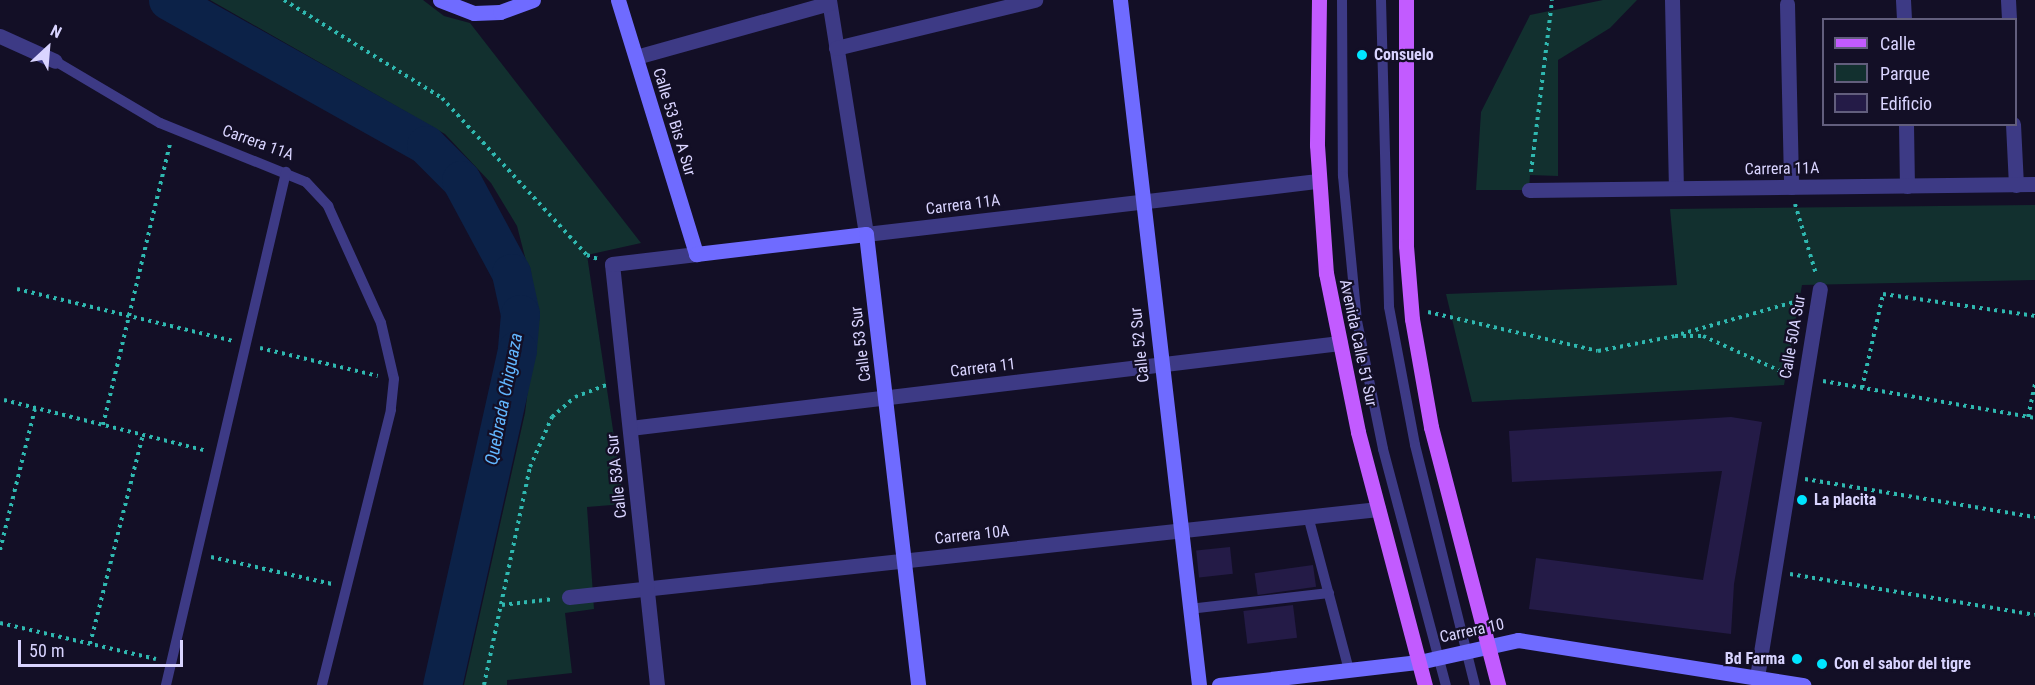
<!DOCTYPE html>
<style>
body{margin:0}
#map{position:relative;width:2035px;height:685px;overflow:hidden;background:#130f26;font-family:"Roboto Condensed",sans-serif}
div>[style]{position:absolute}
.green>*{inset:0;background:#12302f}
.river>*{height:39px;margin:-19.5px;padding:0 19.5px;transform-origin:19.5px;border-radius:19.5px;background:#0c2248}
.building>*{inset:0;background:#241b47;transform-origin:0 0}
.path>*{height:4px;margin-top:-2px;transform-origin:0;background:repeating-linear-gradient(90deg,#2fb8b0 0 3px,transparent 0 7.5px)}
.lane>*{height:10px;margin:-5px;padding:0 5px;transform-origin:5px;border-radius:5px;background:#3d3a85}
.street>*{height:15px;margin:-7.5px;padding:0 7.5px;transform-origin:7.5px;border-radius:7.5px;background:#3d3a85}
.secondary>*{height:15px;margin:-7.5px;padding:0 7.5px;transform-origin:7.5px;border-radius:7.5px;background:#6f6bff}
.primary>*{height:15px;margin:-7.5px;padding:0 7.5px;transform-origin:7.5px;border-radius:7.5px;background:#c25bff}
.dots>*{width:16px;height:16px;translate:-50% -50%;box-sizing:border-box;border:3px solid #130f26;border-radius:50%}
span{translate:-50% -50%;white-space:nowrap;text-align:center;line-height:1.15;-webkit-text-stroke:4.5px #130f26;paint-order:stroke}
.poi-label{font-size:16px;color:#d9d4ff;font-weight:700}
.left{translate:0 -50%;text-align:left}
.right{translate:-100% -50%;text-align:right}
.street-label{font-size:16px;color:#d9d4ff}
.water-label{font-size:18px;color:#62b6ff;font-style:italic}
.legend{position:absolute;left:1822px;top:18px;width:195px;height:108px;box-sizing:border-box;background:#130f26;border:2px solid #625e7d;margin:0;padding:8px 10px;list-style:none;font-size:18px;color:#d9d4ff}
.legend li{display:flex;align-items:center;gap:12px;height:30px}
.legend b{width:30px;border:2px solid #625e7d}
.north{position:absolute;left:18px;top:18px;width:60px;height:60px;-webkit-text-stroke:4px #130f26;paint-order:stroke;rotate:26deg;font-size:16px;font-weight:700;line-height:24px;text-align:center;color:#d9d4ff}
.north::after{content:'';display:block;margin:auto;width:21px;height:27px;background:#d9d4ff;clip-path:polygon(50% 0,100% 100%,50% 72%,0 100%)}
.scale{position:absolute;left:18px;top:640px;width:165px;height:27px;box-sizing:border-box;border:3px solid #d9d4ff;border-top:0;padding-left:8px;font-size:18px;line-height:21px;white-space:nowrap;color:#d9d4ff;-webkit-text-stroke:4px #130f26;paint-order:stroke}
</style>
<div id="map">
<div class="green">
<div style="clip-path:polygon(210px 0,423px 0,444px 16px,470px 23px,641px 243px,587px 255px,624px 504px,587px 507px,594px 609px,565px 613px,572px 673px,507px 680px,507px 685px,464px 685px,525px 413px,538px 307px,517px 226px,491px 183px,445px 134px)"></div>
<div style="clip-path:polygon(1603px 0,1637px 0,1610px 28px,1558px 60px,1558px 176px,1530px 175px,1529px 190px,1476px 190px,1481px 112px,1530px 15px)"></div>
<div style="clip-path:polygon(2035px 205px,2035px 280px,1802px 285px,1784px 385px,1472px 402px,1446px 294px,1677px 285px,1670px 209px)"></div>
</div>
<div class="river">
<div style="left:168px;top:0;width:296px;rotate:29.3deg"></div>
<div style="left:426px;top:145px;width:49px;rotate:45deg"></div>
<div style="left:461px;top:180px;width:106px;rotate:61.7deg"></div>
<div style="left:511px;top:273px;width:42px;rotate:77.6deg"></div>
<div style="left:520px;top:314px;width:36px;rotate:95deg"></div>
<div style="left:517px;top:350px;width:343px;rotate:102.6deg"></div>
</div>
<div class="building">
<div style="clip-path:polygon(1731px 417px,1762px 422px,1734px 584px,1731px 634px,1529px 609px,1536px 558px,1703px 580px,1722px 471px,1512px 482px,1509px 431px)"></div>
<div style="left:1230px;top:547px;width:27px;height:34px;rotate:84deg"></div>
<div style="left:1313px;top:565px;width:22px;height:59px;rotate:82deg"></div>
<div style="left:1293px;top:605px;width:33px;height:50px;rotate:83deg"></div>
</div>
<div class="path">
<div style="left:284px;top:0;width:186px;rotate:31.8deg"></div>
<div style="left:442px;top:98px;width:214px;rotate:47.3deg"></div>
<div style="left:587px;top:255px;width:12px;rotate:20deg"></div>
<div style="left:1531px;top:172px;width:173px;rotate:-83deg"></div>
<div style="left:1795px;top:204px;width:73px;rotate:73.3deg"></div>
<div style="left:17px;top:289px;width:222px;rotate:13.5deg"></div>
<div style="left:1428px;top:312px;width:174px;rotate:12.9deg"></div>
<div style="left:1598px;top:351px;width:78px;rotate:-11deg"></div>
<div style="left:1675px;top:336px;width:28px"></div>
<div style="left:1703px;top:336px;width:94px;rotate:24.4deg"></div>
<div style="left:1681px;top:334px;width:125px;rotate:-15.8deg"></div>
<div style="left:260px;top:348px;width:121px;rotate:13.3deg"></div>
<div style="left:1823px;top:381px;width:215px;rotate:9.9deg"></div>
<div style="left:1862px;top:388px;width:96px;rotate:-77.4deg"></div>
<div style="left:1883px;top:294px;width:154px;rotate:8.2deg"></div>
<div style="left:4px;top:400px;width:209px;rotate:14.1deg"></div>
<div style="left:2028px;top:417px;width:35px;rotate:-78deg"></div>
<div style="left:103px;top:425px;width:290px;rotate:-76.6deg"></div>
<div style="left:1805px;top:479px;width:233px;rotate:9.4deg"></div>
<div style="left:0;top:550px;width:145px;rotate:-76.1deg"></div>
<div style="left:211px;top:557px;width:124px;rotate:12.6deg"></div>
<div style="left:1790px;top:574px;width:248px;rotate:9.5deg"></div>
<div style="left:502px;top:605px;width:52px;rotate:-6.6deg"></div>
<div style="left:0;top:623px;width:160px;rotate:13deg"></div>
<div style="left:90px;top:644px;width:216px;rotate:-75.8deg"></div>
<div style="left:484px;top:685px;width:223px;rotate:-78.1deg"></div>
<div style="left:530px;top:467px;width:55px;rotate:-66.3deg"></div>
<div style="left:552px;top:417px;width:30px;rotate:-41deg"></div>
<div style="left:575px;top:397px;width:34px;rotate:-21deg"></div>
</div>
<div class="lane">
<div style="left:1342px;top:0;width:176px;rotate:89.7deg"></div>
<div style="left:1343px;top:176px;width:146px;rotate:84.5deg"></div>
<div style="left:1357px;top:321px;width:131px;rotate:78.5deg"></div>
<div style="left:1383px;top:449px;width:244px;rotate:75.1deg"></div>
<div style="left:1381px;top:0;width:307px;rotate:88.5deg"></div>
<div style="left:1389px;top:307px;width:140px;rotate:79.3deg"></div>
<div style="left:1415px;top:445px;width:247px;rotate:76deg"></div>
<div style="left:55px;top:61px;width:122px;rotate:30.6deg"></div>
<div style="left:160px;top:123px;width:157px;rotate:22deg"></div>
<div style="left:306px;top:182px;width:33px;rotate:47deg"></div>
<div style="left:328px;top:206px;width:128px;rotate:65.6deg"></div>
<div style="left:381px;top:323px;width:57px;rotate:76.9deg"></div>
<div style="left:394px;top:379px;width:31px;rotate:96deg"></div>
<div style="left:391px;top:410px;width:284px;rotate:104.1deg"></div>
<div style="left:1308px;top:516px;width:159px;rotate:75.1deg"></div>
<div style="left:1189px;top:609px;width:141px;rotate:-6.5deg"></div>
<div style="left:166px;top:685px;width:527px;rotate:-76.83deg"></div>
</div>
<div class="street">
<div style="left:829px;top:0;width:237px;rotate:81deg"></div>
<div style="left:866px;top:234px;width:455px;rotate:-6.7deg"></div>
<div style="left:1672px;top:0;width:188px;rotate:88.8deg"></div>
<div style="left:1903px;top:0;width:20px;rotate:87deg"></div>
<div style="left:2008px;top:0;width:20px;rotate:87deg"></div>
<div style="left:1787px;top:4px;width:183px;rotate:88.7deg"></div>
<div style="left:0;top:36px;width:60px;rotate:24.4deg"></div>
<div style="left:836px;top:48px;width:205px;rotate:-13.6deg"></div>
<div style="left:636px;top:57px;width:200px;rotate:-15.6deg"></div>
<div style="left:1906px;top:124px;width:62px;rotate:89.1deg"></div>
<div style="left:2013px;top:124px;width:61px;rotate:87.2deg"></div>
<div style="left:1529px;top:190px;width:506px;rotate:-0.68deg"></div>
<div style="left:630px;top:428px;width:715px;rotate:-6.83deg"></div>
<div style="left:569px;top:597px;width:814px;rotate:-6.21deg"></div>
<div style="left:1757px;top:677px;width:393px;rotate:-80.8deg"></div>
<div style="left:657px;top:685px;width:423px;rotate:-96.1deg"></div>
<div style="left:612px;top:264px;width:85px;rotate:-6.8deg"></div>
</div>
<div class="secondary">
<div style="left:440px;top:0;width:36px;rotate:21deg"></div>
<div style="left:474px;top:13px;width:26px;rotate:-2deg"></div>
<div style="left:500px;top:12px;width:35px;rotate:-20deg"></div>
<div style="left:618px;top:0;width:266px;rotate:72.9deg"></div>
<div style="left:696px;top:254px;width:171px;rotate:-6.7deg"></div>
<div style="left:866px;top:234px;width:454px;rotate:83.4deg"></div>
<div style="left:1120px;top:0;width:690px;rotate:83.42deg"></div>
<div style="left:1219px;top:685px;width:201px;rotate:-6.6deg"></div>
<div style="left:1419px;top:662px;width:101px;rotate:-12.5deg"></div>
<div style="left:1518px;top:640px;width:289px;rotate:9deg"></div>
</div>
<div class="primary">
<div style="left:1319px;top:0;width:145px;rotate:90.8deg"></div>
<div style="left:1317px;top:145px;width:128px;rotate:86deg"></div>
<div style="left:1326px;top:273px;width:162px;rotate:78.6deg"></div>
<div style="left:1358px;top:432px;width:262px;rotate:75.2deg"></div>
<div style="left:1406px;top:0;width:246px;rotate:90deg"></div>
<div style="left:1406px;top:246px;width:73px;rotate:85.3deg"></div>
<div style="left:1412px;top:319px;width:110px;rotate:80deg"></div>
<div style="left:1431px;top:427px;width:267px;rotate:75.4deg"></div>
</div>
<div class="dots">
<div style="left:1362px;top:55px;background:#00e5ff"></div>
<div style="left:1802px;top:500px;background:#00e5ff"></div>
<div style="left:1797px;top:659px;background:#00e5ff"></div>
<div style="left:1822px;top:664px;background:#00e5ff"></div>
</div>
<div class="poi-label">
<span class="left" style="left:1374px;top:55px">Consuelo</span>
<span class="left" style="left:1814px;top:500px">La placita</span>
<span class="right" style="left:1785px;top:659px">Bd Farma</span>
<span class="left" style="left:1834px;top:664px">Con el sabor del tigre</span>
</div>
<div class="street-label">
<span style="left:674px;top:122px;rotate:73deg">Calle 53 Bis A Sur</span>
<span style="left:258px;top:143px;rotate:20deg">Carrera 11A</span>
<span style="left:1782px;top:169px;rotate:-1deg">Carrera 11A</span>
<span style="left:963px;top:205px;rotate:-7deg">Carrera 11A</span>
<span style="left:1793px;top:337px;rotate:-80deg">Calle 50A Sur</span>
<span style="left:1358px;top:343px;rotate:78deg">Avenida Calle 51 Sur</span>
<span style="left:861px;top:344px;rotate:-97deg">Calle 53 Sur</span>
<span style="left:1140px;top:345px;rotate:-96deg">Calle 52 Sur</span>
<span style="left:983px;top:368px;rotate:-7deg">Carrera 11</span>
<span style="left:617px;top:476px;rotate:-96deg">Calle 53A Sur</span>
<span style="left:972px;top:535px;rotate:-6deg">Carrera 10A</span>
<span style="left:1472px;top:631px;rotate:-12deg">Carrera 10</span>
</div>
<div class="water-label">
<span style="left:504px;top:399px;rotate:-79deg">Quebrada Chiguaza</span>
</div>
<ul class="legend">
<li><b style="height:8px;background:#c25bff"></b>Calle</li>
<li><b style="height:16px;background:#12302f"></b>Parque</li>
<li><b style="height:16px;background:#241b47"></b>Edificio</li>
</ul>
<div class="north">N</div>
<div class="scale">50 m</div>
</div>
